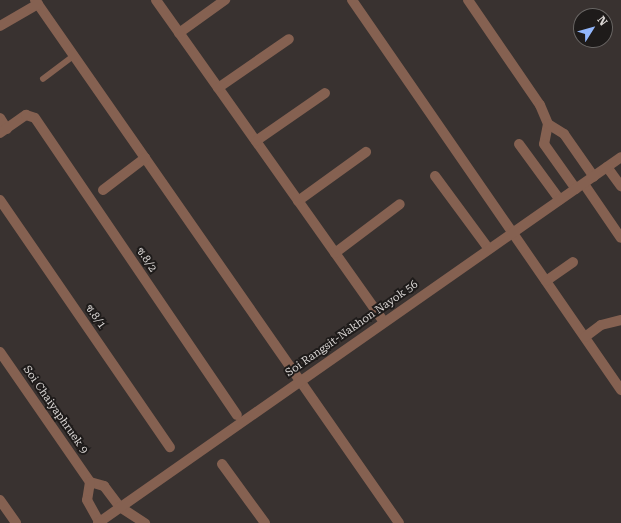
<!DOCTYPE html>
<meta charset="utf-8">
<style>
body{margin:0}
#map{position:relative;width:621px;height:523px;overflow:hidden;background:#393230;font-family:"Roboto Serif",Sarabun,serif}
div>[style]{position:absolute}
.service>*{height:5.5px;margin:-2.75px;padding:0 2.75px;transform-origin:2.75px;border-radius:2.75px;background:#856151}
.minor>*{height:10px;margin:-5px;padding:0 5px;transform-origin:5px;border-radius:5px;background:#856151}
.tertiary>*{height:10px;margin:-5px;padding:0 5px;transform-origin:5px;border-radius:5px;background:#856151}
span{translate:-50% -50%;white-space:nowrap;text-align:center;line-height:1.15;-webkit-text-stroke:4px #1e1b1a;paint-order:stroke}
.street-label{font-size:11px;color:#dad6d4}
.north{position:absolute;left:573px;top:8px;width:40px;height:40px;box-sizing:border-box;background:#1e1b1a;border:1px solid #696664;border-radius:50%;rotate:53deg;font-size:11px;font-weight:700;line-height:16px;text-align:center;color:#dad6d4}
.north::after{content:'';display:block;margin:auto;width:14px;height:18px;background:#92b7fd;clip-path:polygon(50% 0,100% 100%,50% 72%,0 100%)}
</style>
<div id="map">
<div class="service">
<div style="left:43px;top:79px;width:39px;rotate:-37deg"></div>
</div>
<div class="minor">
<div style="left:35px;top:0;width:637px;rotate:55.16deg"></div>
<div style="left:156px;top:0;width:393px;rotate:54.7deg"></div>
<div style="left:352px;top:0;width:474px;rotate:55.4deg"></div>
<div style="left:468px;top:0;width:127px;rotate:55.6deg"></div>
<div style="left:540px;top:105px;width:21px;rotate:67deg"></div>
<div style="left:548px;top:124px;width:20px;rotate:101deg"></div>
<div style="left:544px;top:144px;width:55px;rotate:54.6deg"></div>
<div style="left:0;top:26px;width:44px;rotate:-30.1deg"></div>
<div style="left:179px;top:33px;width:57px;rotate:-35.7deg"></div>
<div style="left:218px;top:88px;width:86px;rotate:-34.6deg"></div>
<div style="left:0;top:118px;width:13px;rotate:58deg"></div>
<div style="left:548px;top:124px;width:19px;rotate:32deg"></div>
<div style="left:564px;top:134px;width:52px;rotate:55.1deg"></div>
<div style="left:0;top:133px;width:32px;rotate:-35deg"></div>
<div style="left:26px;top:115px;width:9px;rotate:18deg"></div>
<div style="left:35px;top:118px;width:359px;rotate:55.8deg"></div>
<div style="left:256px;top:141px;width:84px;rotate:-34.8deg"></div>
<div style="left:519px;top:144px;width:69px;rotate:53.8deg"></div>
<div style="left:607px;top:167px;width:24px;rotate:54deg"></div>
<div style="left:435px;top:176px;width:89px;rotate:53.6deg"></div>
<div style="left:584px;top:184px;width:65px;rotate:55.6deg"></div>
<div style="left:103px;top:190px;width:53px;rotate:-37.3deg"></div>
<div style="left:0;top:200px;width:300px;rotate:55.5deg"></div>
<div style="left:298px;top:201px;width:84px;rotate:-35.8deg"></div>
<div style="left:335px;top:253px;width:81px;rotate:-37deg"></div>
<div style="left:546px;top:281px;width:33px;rotate:-35deg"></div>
<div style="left:585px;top:337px;width:20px;rotate:-37deg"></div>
<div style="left:601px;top:325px;width:21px;rotate:-14deg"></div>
<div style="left:0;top:352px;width:158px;rotate:55.3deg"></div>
<div style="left:222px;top:464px;width:73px;rotate:53.9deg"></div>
<div style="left:90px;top:482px;width:15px;rotate:16deg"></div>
<div style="left:104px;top:486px;width:26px;rotate:53deg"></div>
<div style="left:120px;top:507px;width:30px;rotate:33deg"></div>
<div style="left:90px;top:482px;width:18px;rotate:99deg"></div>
<div style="left:87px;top:500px;width:26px;rotate:61deg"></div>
<div style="left:0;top:500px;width:28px;rotate:55deg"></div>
</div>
<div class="tertiary">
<div style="left:98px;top:523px;width:638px;rotate:-34.98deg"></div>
</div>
<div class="street-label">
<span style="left:146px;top:260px;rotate:56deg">ซ.8/2</span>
<span style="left:95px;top:317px;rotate:55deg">ซ.8/1</span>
<span style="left:352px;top:329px;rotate:-35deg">Soi Rangsit-Nakhon Nayok 56</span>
<span style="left:55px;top:410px;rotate:55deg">Soi Chaiyaphruek 9</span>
</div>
<div class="north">N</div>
</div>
